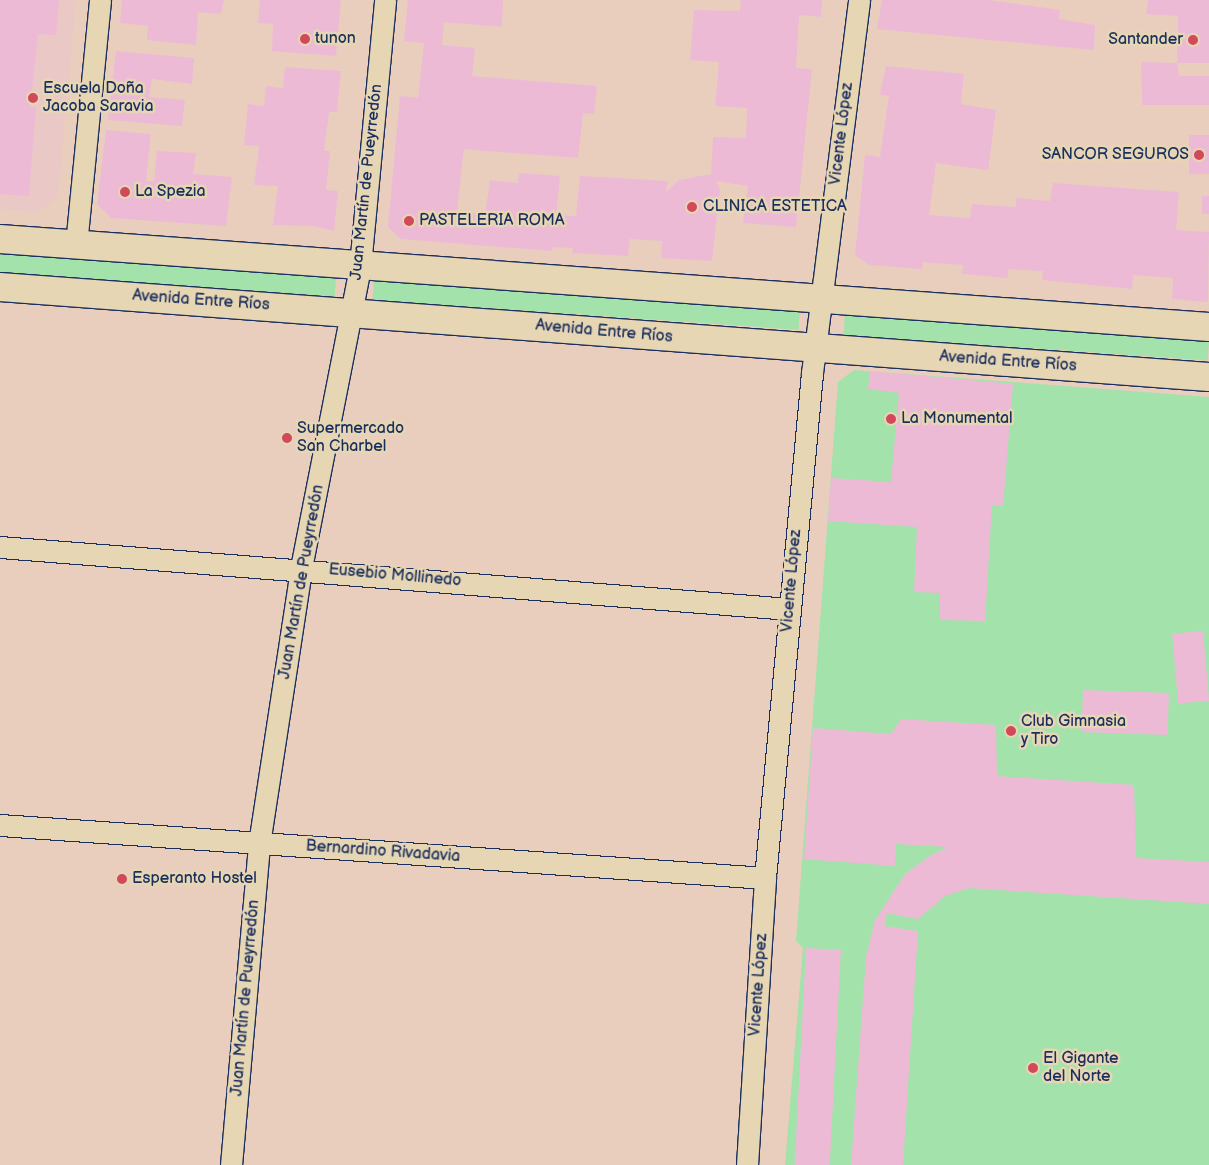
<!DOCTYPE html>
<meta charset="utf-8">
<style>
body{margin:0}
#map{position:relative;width:1209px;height:1165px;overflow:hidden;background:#e9cebe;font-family:"Balsamiq Sans",sans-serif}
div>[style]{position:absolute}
.built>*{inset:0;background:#eac8c5}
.green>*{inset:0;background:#a3e2ab;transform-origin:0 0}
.building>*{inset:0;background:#edbad6;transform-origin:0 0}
.roads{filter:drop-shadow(1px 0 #1b2f5e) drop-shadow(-1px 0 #1b2f5e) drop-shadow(0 1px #1b2f5e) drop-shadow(0 -1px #1b2f5e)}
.minor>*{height:21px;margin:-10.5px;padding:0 10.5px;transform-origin:10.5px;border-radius:10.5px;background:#e7d6b3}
.secondary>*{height:28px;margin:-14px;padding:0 14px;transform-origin:14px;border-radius:14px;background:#e7d6b3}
.dots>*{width:14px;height:14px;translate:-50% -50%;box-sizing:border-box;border:2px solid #e7d6b3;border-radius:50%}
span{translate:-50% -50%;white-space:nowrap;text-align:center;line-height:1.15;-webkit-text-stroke:5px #e7d6b3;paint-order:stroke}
.poi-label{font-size:16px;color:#1b2f5e}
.left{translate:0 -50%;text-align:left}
.right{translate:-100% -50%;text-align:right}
.street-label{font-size:16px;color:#1b2f5e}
</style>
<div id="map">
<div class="built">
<div style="clip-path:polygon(0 0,76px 0,58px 196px,39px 212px,0 209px)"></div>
</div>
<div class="green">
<div style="left:0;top:252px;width:337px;height:21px;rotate:4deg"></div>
<div style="left:374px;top:279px;width:427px;height:21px;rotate:4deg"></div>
<div style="left:845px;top:314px;width:365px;height:21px;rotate:4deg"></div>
<div style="clip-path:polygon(854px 370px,1209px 397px,1209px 1165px,785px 1165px,803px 948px,796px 941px,838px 382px)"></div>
</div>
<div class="building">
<div style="clip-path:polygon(0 0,59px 0,56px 35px,38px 34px,30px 107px,36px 107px,29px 196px,0 194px)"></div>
<div style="clip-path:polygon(122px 0,224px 0,221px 14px,198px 12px,196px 45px,147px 40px,148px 26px,120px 23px)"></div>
<div style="clip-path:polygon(260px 0,341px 0,336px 56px,272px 51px,273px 24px,258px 23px)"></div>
<div style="clip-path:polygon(408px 0,503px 0,502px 27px,444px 22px,442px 45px,475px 48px,472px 76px,597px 86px,594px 114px,583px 113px,578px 158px,464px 149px,457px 211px,485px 214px,490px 180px,518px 183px,519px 173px,560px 176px,556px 215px,576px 216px,580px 176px,668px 181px,666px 192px,679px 180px,711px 174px,713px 137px,746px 138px,747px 108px,715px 106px,719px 62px,690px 60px,694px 10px,740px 11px,741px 0,822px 0,821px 17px,799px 15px,796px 68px,812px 69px,796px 227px,743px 223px,748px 186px,716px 181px,720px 189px,712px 261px,661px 258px,662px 241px,630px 239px,628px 256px,572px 253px,573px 248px,553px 247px,552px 251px,401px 239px,388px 227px,400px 96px,418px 98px,424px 43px,404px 41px)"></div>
<div style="clip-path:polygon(882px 0,989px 0,1060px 10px,1059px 19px,1095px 25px,1094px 50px,877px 29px)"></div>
<div style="clip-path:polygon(1148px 0,1209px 0,1209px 63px,1177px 63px,1179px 76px,1209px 76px,1209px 105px,1142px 105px,1141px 62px,1177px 63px,1178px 16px,1146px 14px)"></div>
<div style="clip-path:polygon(116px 51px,194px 58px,192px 84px,152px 79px,149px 97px,185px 100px,182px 126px,108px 120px)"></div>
<div style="clip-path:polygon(886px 66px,964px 74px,961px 104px,996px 110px,988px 170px,936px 163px,929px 215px,970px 218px,972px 204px,1016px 207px,1016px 198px,1050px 201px,1053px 183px,1179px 192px,1176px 230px,1209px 232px,1208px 302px,1172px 299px,1173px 278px,1133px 275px,1132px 289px,1042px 280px,1043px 271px,1008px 269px,1008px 278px,962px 274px,963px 265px,923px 262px,922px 269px,870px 265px,855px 255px,865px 155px,880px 157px,889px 96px,880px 95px)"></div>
<div style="clip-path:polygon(285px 67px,341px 71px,337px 112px,329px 112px,324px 151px,330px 151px,326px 190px,338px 191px,334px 231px,314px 226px,273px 225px,278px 186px,254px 185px,259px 146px,244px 145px,248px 104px,264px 106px,266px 86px,283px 88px)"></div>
<div style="clip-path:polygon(106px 130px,151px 134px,146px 181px,154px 181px,157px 151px,196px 153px,193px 174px,232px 177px,226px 226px,111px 218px,97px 204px)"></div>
<div style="left:1189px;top:135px;width:20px;height:39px"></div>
<div style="left:1202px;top:196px;width:7px;height:18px"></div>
<div style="clip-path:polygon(870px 371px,1013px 384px,1003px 506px,992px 505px,985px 621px,940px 620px,940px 593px,914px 592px,917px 527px,828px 521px,831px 478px,891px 482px,899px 393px,868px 389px)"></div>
<div style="left:1203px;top:631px;width:70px;height:31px;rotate:85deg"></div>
<div style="left:1083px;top:690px;width:86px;height:42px;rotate:2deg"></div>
<div style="clip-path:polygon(901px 719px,996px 725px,997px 776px,1134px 785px,1136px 858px,1209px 862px,1209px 904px,969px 888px,945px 896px,918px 919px,887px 913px,884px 926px,918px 931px,903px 1165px,851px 1165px,866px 957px,875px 920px,905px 874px,931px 855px,948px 847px,896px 844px,895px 866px,804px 859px,813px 728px,891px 734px)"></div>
<div style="left:806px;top:948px;width:35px;height:218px;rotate:3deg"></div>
</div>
<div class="roads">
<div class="minor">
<div style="left:76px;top:245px;width:246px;rotate:-84.4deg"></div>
<div style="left:0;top:547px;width:792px;rotate:4.49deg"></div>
<div style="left:0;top:825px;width:767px;rotate:3.96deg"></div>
<div style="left:231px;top:1165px;width:322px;rotate:-85deg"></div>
<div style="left:259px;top:844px;width:279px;rotate:-81.3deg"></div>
<div style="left:301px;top:568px;width:308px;rotate:-78.9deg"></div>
<div style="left:360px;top:266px;width:267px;rotate:-84.6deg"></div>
<div style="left:747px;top:1165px;width:288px;rotate:-86.4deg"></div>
<div style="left:765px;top:878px;width:507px;rotate:-84.68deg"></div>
<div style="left:812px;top:373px;width:376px;rotate:-82.8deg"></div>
</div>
<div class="secondary">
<div style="left:0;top:239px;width:1212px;rotate:4.16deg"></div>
<div style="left:0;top:287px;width:1212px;rotate:4.26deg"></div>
</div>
</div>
<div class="dots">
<div style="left:305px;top:39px;background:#d1495b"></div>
<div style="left:1193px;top:40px;background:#d1495b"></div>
<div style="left:33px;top:98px;background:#d1495b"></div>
<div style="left:1199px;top:155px;background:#d1495b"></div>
<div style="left:125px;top:192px;background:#d1495b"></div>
<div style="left:692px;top:207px;background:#d1495b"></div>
<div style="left:409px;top:221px;background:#d1495b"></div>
<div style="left:891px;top:419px;background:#d1495b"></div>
<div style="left:287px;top:438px;background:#d1495b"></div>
<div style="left:1011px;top:731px;background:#d1495b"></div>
<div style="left:122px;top:879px;background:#d1495b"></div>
<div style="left:1033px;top:1068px;background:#d1495b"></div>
</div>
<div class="poi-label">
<span class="left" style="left:315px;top:39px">tunon</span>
<span class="right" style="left:1183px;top:40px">Santander</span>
<span class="left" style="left:43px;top:98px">Escuela Doña<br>Jacoba Saravia</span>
<span class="right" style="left:1189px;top:155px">SANCOR SEGUROS</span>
<span class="left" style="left:135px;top:192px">La Spezia</span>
<span class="left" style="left:703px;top:207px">CLINICA ESTETICA</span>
<span class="left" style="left:419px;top:221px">PASTELERIA ROMA</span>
<span class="left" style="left:901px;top:419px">La Monumental</span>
<span class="left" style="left:297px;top:438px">Supermercado<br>San Charbel</span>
<span class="left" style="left:1021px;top:731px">Club Gimnasia<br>y Tiro</span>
<span class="left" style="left:132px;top:879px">Esperanto Hostel</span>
<span class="left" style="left:1043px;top:1068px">El Gigante<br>del Norte</span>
</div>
<div class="street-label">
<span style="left:842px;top:134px;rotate:-83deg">Vicente López</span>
<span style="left:367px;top:182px;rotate:-84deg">Juan Martín de Pueyrredón</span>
<span style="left:201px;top:301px;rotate:4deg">Avenida Entre Ríos</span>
<span style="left:604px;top:332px;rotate:5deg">Avenida Entre Ríos</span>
<span style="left:1008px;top:362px;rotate:4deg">Avenida Entre Ríos</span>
<span style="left:395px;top:576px;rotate:5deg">Eusebio Mollinedo</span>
<span style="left:792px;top:581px;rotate:-85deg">Vicente López</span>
<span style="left:302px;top:582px;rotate:-80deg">Juan Martín de Pueyrredón</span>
<span style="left:383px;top:852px;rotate:4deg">Bernardino Rivadavia</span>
<span style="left:759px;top:985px;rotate:-86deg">Vicente López</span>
<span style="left:246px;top:998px;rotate:-85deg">Juan Martín de Pueyrredón</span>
</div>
</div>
